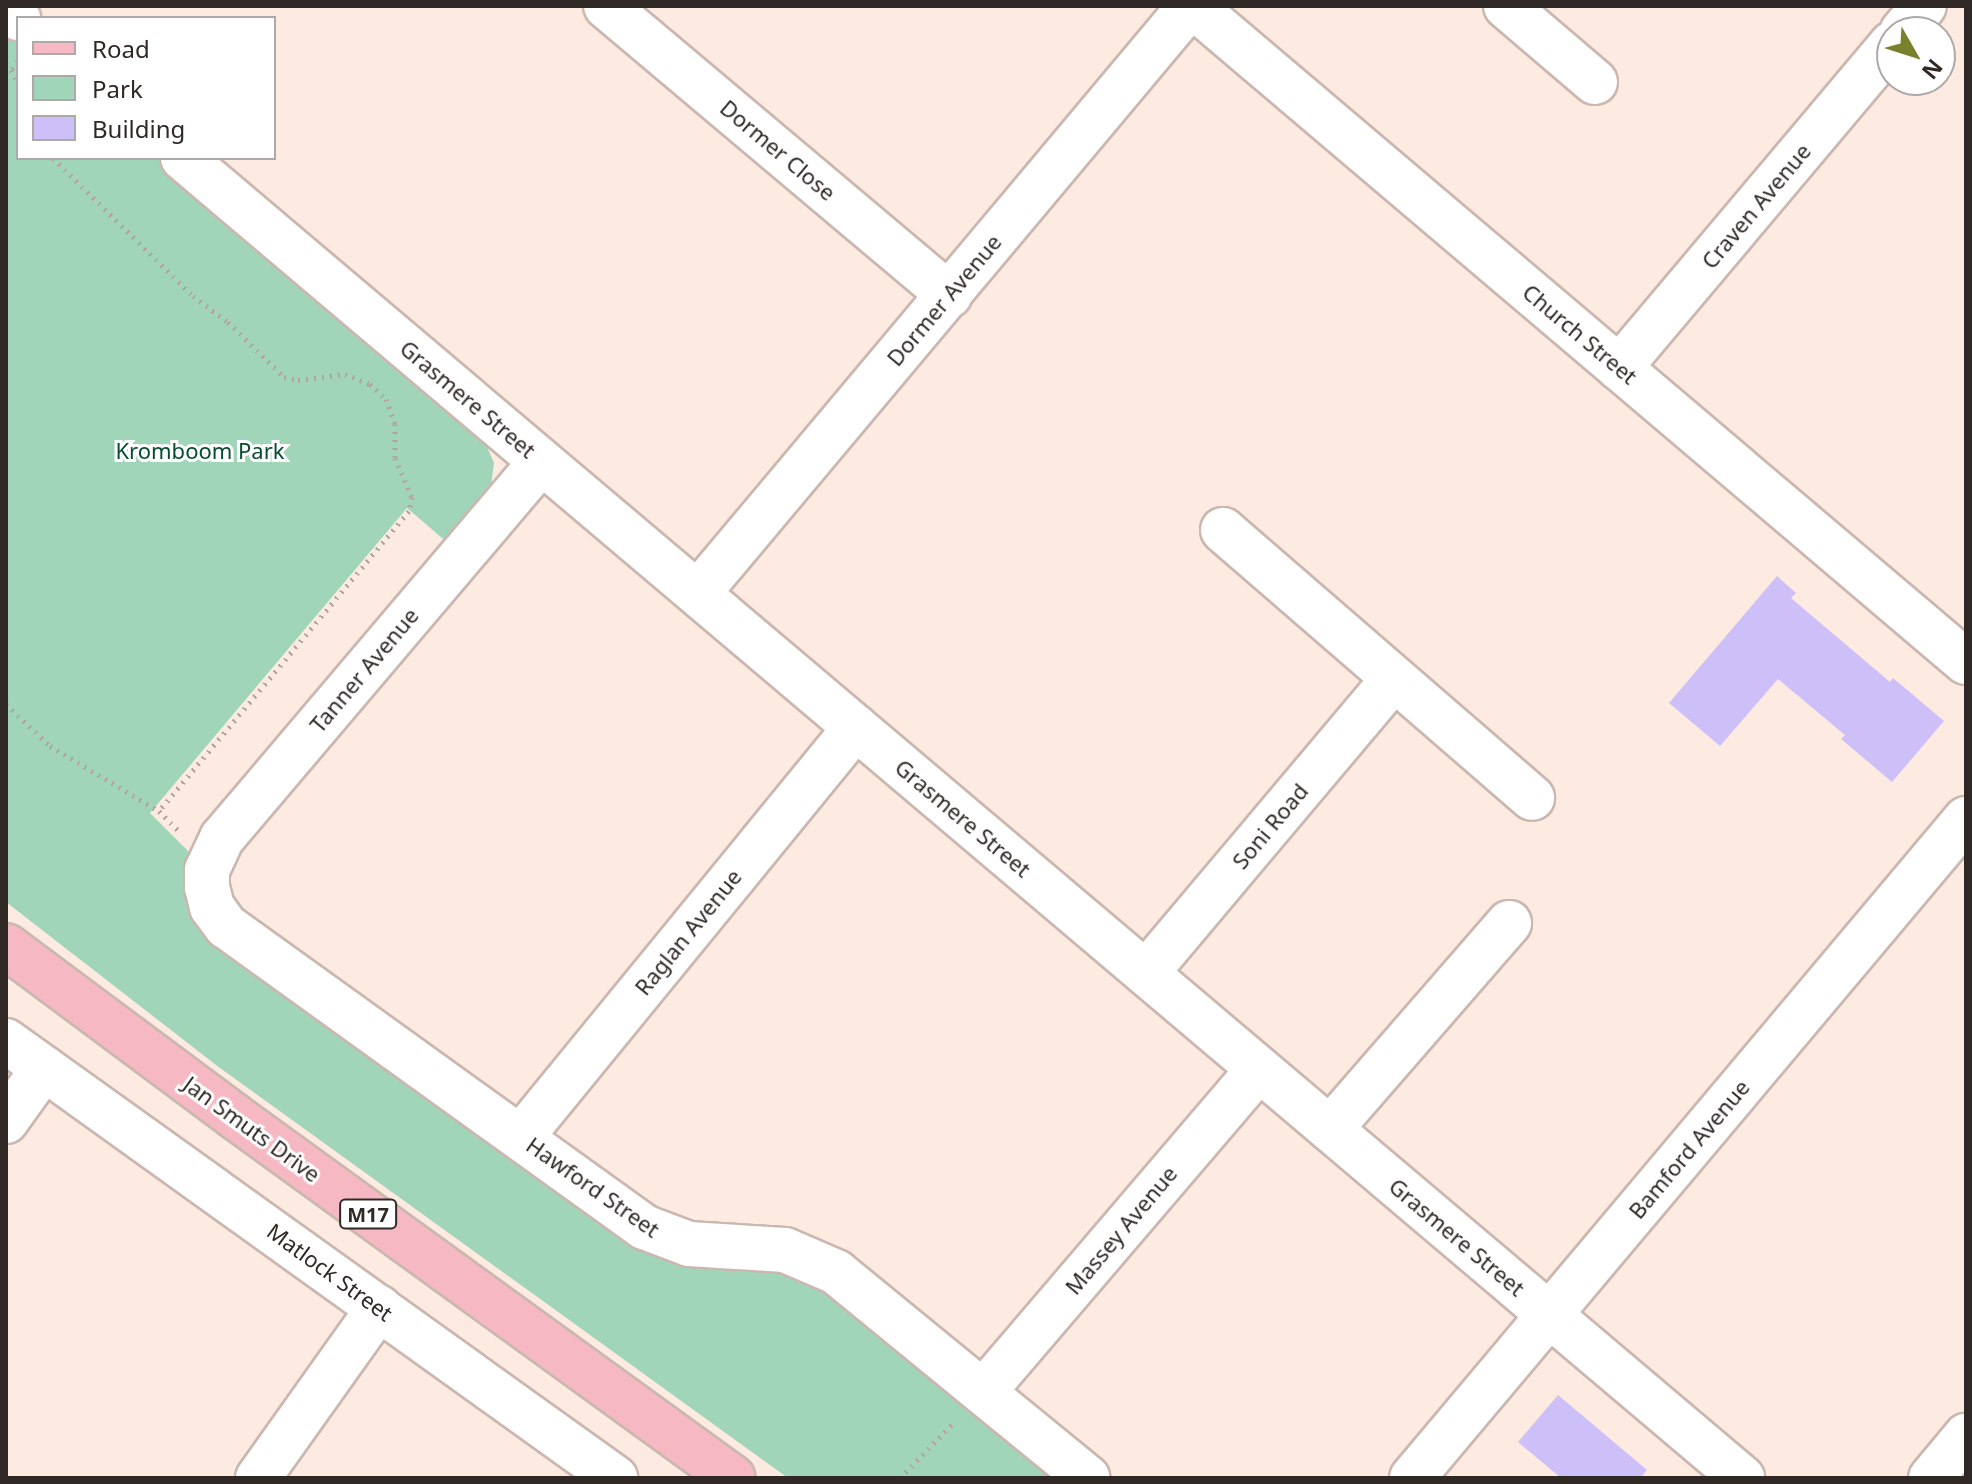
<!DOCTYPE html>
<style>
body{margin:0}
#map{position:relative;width:1972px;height:1484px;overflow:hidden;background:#fdeae1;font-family:"Noto Sans",sans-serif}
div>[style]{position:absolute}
.green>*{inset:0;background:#a0d5ba}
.building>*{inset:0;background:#cdc0f9}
.path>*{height:5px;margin-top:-2.5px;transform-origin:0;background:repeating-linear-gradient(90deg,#b3a49d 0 2px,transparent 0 8px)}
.roads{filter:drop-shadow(2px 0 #cab8b0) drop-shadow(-2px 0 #cab8b0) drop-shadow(0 2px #cab8b0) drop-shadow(0 -2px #cab8b0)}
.minor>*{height:44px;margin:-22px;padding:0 22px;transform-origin:22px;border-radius:22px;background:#fff}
.major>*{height:44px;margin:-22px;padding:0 22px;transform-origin:22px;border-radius:22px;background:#f6b9c4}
span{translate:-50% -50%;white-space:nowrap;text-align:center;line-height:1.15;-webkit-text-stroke:6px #fff;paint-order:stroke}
.shield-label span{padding:2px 6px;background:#fff;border:2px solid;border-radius:6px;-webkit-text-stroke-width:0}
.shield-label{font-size:20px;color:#2f2825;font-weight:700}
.street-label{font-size:22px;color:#2f2825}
.park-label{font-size:22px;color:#064b32}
.frame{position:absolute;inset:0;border:8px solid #2f2825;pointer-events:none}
.legend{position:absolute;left:16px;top:16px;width:260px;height:144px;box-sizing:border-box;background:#fff;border:2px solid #aca9a8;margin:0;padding:10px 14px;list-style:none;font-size:24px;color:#2f2825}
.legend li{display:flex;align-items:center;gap:16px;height:40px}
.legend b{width:40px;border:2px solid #aca9a8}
.north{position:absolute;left:1876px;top:16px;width:80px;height:80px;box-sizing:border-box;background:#fff;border:2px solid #aca9a8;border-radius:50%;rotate:129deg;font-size:22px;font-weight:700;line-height:32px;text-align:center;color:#2f2825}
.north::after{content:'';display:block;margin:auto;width:28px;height:36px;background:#7a812d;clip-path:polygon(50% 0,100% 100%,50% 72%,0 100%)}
</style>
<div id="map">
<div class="green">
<div style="clip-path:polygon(6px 30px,18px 40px,18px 158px,156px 158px,482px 435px,494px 463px,490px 494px,449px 544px,407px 508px,150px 813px,194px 857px,191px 870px,621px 1230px,803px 1272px,1063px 1478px,788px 1478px,216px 1065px,6px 902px)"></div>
</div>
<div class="building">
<div style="clip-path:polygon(1777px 576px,1796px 593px,1791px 598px,1890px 682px,1893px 678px,1944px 721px,1892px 782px,1841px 739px,1845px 735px,1778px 679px,1720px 746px,1669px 703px)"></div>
<div style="clip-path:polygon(1558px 1395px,1647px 1470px,1640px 1478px,1561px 1478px,1518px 1442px)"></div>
</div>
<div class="path">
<div style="left:18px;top:61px;width:11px;rotate:128deg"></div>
<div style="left:11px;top:70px;width:16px;rotate:63deg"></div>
<div style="left:53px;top:158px;width:197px;rotate:44.6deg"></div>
<div style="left:193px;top:296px;width:44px;rotate:36.6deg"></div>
<div style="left:228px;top:322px;width:78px;rotate:44.5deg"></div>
<div style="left:284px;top:377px;width:14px;rotate:12deg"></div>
<div style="left:298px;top:380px;width:47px;rotate:-7.3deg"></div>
<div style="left:345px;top:374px;width:27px;rotate:22deg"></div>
<div style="left:370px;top:384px;width:22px;rotate:43deg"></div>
<div style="left:386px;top:399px;width:27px;rotate:70deg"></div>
<div style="left:395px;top:424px;width:34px;rotate:90deg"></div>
<div style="left:395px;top:458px;width:43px;rotate:66.4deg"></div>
<div style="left:412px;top:497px;width:14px;rotate:102deg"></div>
<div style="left:409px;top:511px;width:391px;rotate:129.8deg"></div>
<div style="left:6px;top:704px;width:61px;rotate:43.7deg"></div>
<div style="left:50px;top:746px;width:127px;rotate:30.8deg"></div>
<div style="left:159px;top:811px;width:31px;rotate:45deg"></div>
<div style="left:900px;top:1478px;width:79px;rotate:-46deg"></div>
</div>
<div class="roads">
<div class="minor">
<div style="left:606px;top:6px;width:449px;rotate:40.1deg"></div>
<div style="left:1193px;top:6px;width:1014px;rotate:40.32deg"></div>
<div style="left:1506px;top:6px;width:117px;rotate:40.5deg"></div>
<div style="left:6px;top:8px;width:16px;rotate:40deg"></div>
<div style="left:1902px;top:32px;width:34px;rotate:-50deg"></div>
<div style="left:183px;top:158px;width:2043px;rotate:40.25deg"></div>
<div style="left:1619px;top:368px;width:424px;rotate:-49.9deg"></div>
<div style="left:541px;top:462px;width:493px;rotate:130.3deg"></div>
<div style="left:222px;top:838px;width:35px;rotate:115deg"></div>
<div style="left:207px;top:870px;width:17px;rotate:90deg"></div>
<div style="left:207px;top:887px;width:21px;rotate:76deg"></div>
<div style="left:212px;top:907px;width:24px;rotate:54deg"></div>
<div style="left:226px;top:926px;width:515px;rotate:35.76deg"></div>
<div style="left:644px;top:1227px;width:48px;rotate:20.7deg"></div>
<div style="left:689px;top:1244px;width:96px;rotate:3.6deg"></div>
<div style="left:785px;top:1250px;width:56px;rotate:23.3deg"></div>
<div style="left:836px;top:1272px;width:325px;rotate:39.3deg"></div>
<div style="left:1223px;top:530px;width:409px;rotate:40.9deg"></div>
<div style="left:698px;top:593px;width:766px;rotate:-50.03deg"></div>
<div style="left:1146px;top:973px;width:385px;rotate:-49.9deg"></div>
<div style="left:6px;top:1041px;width:750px;rotate:35.66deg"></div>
<div style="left:6px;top:1121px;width:65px;rotate:-54.4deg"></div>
<div style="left:1330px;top:1129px;width:273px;rotate:-49deg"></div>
<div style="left:521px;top:1137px;width:529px;rotate:-50.75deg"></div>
<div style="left:984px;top:1391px;width:423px;rotate:-49.5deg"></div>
<div style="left:258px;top:1478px;width:209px;rotate:-54.6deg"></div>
<div style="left:1412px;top:1478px;width:861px;rotate:-49.95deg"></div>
<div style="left:1931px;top:1478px;width:55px;rotate:-50.2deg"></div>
</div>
<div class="major">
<div style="left:6px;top:946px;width:284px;rotate:36.7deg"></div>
<div style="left:234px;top:1116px;width:616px;rotate:35.96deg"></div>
</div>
</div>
<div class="shield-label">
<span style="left:368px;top:1214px">M17</span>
</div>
<div class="street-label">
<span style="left:778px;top:150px;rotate:40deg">Dormer Close</span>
<span style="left:1756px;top:206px;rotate:-50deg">Craven Avenue</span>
<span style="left:944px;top:300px;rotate:-50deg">Dormer Avenue</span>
<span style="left:1580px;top:334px;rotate:40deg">Church Street</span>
<span style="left:468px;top:399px;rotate:40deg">Grasmere Street</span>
<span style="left:364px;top:670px;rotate:-50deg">Tanner Avenue</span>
<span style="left:963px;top:818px;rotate:40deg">Grasmere Street</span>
<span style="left:1270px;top:826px;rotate:-50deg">Soni Road</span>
<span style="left:688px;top:932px;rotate:-51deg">Raglan Avenue</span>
<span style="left:252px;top:1129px;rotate:36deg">Jan Smuts Drive</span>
<span style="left:1689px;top:1149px;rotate:-50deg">Bamford Avenue</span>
<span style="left:593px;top:1187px;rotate:35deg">Hawford Street</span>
<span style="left:1121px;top:1230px;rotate:-50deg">Massey Avenue</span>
<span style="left:1457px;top:1237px;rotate:40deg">Grasmere Street</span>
<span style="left:330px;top:1272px;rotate:36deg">Matlock Street</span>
</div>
<div class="park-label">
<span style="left:200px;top:451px">Kromboom Park</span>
</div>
<div class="frame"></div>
<ul class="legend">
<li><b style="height:10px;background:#f6b9c4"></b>Road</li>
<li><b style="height:22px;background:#a0d5ba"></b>Park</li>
<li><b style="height:22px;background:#cdc0f9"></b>Building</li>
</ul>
<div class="north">N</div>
</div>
